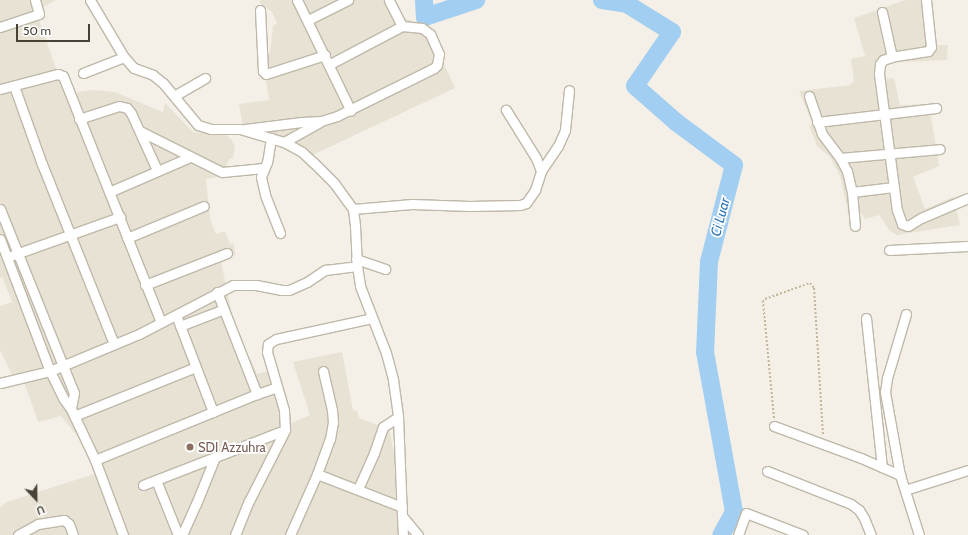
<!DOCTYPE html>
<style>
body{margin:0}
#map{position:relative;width:968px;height:535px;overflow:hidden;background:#f4f0e7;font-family:Cabin,sans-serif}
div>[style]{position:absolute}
.residential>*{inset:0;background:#e8e2d5}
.river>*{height:18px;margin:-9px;padding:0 9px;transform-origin:9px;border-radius:9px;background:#a2cef2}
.path>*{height:2px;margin-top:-1px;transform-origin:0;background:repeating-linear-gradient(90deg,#c1b59a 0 2px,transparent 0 4px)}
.roads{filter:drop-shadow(1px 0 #bfb8a9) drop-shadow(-1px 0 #bfb8a9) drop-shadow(0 1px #bfb8a9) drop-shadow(0 -1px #bfb8a9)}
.minor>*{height:9px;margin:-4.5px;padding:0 4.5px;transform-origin:4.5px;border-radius:4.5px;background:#fff}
.dots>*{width:11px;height:11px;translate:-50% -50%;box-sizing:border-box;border:2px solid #fff;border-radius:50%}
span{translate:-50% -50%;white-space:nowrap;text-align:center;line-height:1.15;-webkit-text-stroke:3.5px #fff;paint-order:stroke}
.education-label{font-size:13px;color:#785e54}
.left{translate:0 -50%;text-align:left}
.water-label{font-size:14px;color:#2c76b5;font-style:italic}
.north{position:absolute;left:16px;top:479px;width:40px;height:40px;-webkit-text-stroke:3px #fff;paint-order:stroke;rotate:158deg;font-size:11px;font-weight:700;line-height:16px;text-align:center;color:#474136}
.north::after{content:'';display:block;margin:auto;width:14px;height:18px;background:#474136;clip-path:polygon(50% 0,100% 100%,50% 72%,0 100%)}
.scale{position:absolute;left:16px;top:24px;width:74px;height:18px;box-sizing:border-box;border:2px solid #474136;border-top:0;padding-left:5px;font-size:12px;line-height:14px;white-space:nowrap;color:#474136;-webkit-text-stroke:3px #fff;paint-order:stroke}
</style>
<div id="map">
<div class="residential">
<div style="clip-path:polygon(0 0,56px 0,36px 11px,66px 97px,82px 91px,96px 90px,115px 92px,163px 112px,165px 103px,193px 132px,226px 135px,231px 139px,235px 146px,233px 159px,230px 158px,223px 172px,217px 171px,217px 177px,206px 179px,210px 219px,216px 234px,225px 231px,230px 244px,233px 243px,236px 255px,220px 257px,232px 314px,242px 342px,257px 374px,268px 371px,289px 423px,292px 423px,310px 415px,293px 362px,342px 352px,353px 410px,357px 411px,359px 418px,389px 429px,396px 463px,403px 521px,410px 535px,0 535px,0 507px,7px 502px,97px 473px,79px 438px,61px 416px,38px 422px,24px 382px,16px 383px,0 350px,0 306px,12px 302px,2px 277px,0 278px)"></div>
<div style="clip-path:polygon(260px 0,392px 0,401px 18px,426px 24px,455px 88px,304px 159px,243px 128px,239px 104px,269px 100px,262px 55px,270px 53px,273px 26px,277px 23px,272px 12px,260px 3px)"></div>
<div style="clip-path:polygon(905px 0,924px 0,929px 24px,934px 22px,936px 45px,948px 45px,947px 60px,881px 63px,879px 80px,894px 78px,900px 105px,929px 104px,939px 166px,913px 177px,925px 209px,953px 197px,960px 225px,897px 235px,890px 231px,879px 215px,865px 219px,862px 214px,849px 216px,840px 176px,830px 157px,817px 146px,809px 126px,813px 125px,799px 91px,851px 85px,851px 83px,854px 82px,851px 59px,865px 56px,854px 18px)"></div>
</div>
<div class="river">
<div style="left:424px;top:0;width:17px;rotate:87deg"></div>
<div style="left:425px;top:17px;width:54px;rotate:-18.4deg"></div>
<div style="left:602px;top:0;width:25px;rotate:9deg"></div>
<div style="left:627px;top:4px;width:53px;rotate:31.9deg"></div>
<div style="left:672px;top:32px;width:65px;rotate:124.4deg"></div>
<div style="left:635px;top:86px;width:55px;rotate:41.3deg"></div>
<div style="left:676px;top:122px;width:72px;rotate:36.6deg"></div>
<div style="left:734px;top:165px;width:100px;rotate:104.5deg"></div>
<div style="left:709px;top:262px;width:90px;rotate:92.5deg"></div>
<div style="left:705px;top:352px;width:163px;rotate:79.7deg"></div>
<div style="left:734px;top:512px;width:26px;rotate:119deg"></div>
</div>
<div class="path">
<div style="left:774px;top:418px;width:117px;rotate:-95.4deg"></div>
<div style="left:763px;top:302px;width:4px;rotate:-56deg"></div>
<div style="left:765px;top:299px;width:48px;rotate:-19.6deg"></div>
<div style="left:810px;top:283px;width:6px;rotate:51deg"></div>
<div style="left:814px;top:288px;width:147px;rotate:86.5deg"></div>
</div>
<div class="roads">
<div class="minor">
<div style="left:90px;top:0;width:66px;rotate:59.2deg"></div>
<div style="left:124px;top:57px;width:15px;rotate:48deg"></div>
<div style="left:134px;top:68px;width:20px;rotate:20deg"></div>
<div style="left:153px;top:75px;width:13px;rotate:39deg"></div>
<div style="left:163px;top:83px;width:55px;rotate:50.2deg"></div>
<div style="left:198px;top:125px;width:14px;rotate:17deg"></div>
<div style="left:211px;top:129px;width:29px"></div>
<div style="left:240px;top:129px;width:46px;rotate:16.5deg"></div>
<div style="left:284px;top:142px;width:21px;rotate:29deg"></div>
<div style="left:302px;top:152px;width:16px;rotate:43deg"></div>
<div style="left:314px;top:163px;width:28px;rotate:45deg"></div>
<div style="left:334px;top:183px;width:32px;rotate:54deg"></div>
<div style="left:353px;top:209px;width:17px;rotate:83deg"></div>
<div style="left:355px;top:226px;width:40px;rotate:87.1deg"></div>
<div style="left:357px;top:266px;width:20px;rotate:81deg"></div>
<div style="left:360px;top:286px;width:72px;rotate:68.8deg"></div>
<div style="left:386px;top:353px;width:28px;rotate:75deg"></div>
<div style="left:393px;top:380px;width:37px;rotate:82deg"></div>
<div style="left:398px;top:417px;width:99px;rotate:87.7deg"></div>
<div style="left:402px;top:516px;width:25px;rotate:50deg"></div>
<div style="left:297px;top:0;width:123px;rotate:64.1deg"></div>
<div style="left:926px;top:0;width:47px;rotate:83.9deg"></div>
<div style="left:931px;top:47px;width:5px;rotate:127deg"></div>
<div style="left:928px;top:51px;width:36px;rotate:171deg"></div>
<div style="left:892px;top:57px;width:9px;rotate:162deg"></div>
<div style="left:883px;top:60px;width:5px;rotate:127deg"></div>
<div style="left:880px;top:64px;width:10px;rotate:96deg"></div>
<div style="left:879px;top:74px;width:137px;rotate:82.5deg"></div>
<div style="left:897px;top:210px;width:15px;rotate:70deg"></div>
<div style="left:902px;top:224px;width:6px;rotate:18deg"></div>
<div style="left:908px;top:226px;width:15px;rotate:-32deg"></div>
<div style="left:921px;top:218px;width:51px;rotate:-23.1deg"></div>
<div style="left:260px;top:10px;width:61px;rotate:87.2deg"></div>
<div style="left:263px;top:71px;width:4px;rotate:45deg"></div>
<div style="left:266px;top:74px;width:62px;rotate:-17.9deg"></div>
<div style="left:882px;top:12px;width:46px;rotate:77.5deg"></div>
<div style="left:308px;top:20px;width:45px;rotate:-26.6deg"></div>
<div style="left:0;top:27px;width:41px;rotate:-18.4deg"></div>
<div style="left:39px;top:14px;width:15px;rotate:-106deg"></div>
<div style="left:330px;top:64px;width:81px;rotate:-27.8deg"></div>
<div style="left:83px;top:73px;width:44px;rotate:-21.3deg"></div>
<div style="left:14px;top:86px;width:83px;rotate:70.3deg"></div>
<div style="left:42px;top:164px;width:194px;rotate:68.2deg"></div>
<div style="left:0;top:89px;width:60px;rotate:-14.5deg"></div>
<div style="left:58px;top:74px;width:5px;rotate:22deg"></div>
<div style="left:63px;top:76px;width:265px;rotate:68.3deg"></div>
<div style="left:174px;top:96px;width:36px;rotate:-30deg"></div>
<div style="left:809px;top:96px;width:40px;rotate:71.1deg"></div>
<div style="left:822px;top:134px;width:30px;rotate:53deg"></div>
<div style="left:840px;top:158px;width:15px;rotate:62deg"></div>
<div style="left:847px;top:171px;width:22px;rotate:77deg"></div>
<div style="left:852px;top:192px;width:34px;rotate:85deg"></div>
<div style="left:79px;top:119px;width:42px;rotate:-18deg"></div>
<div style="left:119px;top:106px;width:8px;rotate:14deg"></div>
<div style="left:127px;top:108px;width:6px;rotate:51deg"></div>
<div style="left:131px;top:113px;width:63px;rotate:65.5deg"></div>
<div style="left:817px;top:122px;width:120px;rotate:-6.7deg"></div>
<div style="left:245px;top:129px;width:57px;rotate:-7deg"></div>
<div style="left:302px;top:122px;width:19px;rotate:-3deg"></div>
<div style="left:321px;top:121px;width:17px;rotate:-17deg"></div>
<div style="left:337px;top:116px;width:108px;rotate:-26.3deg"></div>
<div style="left:434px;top:68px;width:4px;rotate:-45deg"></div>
<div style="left:437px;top:65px;width:11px;rotate:-80deg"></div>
<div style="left:439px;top:54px;width:22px;rotate:-114deg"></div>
<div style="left:430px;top:34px;width:10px;rotate:-143deg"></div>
<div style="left:422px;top:28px;width:20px;rotate:-174deg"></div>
<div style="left:402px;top:26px;width:29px;rotate:-117deg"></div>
<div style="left:140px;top:131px;width:92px;rotate:26.6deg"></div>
<div style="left:222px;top:172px;width:42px;rotate:-5.4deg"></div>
<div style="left:271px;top:138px;width:24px;rotate:99deg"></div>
<div style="left:267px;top:162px;width:16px;rotate:112deg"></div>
<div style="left:261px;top:177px;width:18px;rotate:77deg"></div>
<div style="left:265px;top:195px;width:41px;rotate:68.5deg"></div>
<div style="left:284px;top:142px;width:41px;rotate:-29.1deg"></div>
<div style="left:840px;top:158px;width:100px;rotate:-5.1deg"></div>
<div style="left:541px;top:171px;width:30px;rotate:-56deg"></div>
<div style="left:558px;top:146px;width:17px;rotate:-66deg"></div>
<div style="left:565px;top:130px;width:40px;rotate:-84.3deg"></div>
<div style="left:109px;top:192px;width:88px;rotate:-23.4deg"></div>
<div style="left:852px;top:192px;width:42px;rotate:-6.8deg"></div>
<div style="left:0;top:209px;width:198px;rotate:68.1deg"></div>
<div style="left:74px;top:393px;width:16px;rotate:101deg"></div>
<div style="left:353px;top:209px;width:59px;rotate:-4.8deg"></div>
<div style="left:412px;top:204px;width:57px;rotate:2deg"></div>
<div style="left:469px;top:206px;width:51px;rotate:-1.1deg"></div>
<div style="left:520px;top:205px;width:6px;rotate:-18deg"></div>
<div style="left:526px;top:203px;width:16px;rotate:-55deg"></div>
<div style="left:535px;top:190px;width:20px;rotate:-72deg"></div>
<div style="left:541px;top:171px;width:14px;rotate:-111deg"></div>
<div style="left:536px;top:158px;width:57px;rotate:-122deg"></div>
<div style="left:127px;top:238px;width:83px;rotate:-22.6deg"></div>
<div style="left:0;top:239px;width:141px;rotate:69.3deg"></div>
<div style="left:50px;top:371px;width:30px;rotate:64deg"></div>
<div style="left:63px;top:398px;width:14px;rotate:54deg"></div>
<div style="left:71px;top:409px;width:56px;rotate:64.8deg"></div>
<div style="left:95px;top:460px;width:80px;rotate:69.5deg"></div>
<div style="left:889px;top:250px;width:79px;rotate:-2.9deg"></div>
<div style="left:13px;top:255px;width:114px;rotate:-19.6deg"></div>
<div style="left:356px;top:259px;width:31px;rotate:19deg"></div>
<div style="left:145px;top:285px;width:88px;rotate:-21.3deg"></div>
<div style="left:217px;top:292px;width:110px;rotate:68.6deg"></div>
<div style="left:906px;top:314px;width:67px;rotate:106.5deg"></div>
<div style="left:887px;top:378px;width:14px;rotate:98deg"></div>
<div style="left:885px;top:392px;width:84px;rotate:79.8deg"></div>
<div style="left:900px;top:475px;width:63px;rotate:72.4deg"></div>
<div style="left:176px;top:315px;width:104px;rotate:69.1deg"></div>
<div style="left:866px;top:318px;width:150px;rotate:83.9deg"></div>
<div style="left:180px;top:326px;width:47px;rotate:-21.1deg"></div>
<div style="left:0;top:383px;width:51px;rotate:-13.5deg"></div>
<div style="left:50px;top:371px;width:96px;rotate:-22.6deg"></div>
<div style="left:139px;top:334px;width:106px;rotate:-27.5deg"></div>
<div style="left:233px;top:285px;width:23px"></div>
<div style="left:256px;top:285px;width:25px;rotate:11deg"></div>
<div style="left:281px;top:290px;width:8px"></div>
<div style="left:289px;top:290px;width:20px;rotate:-24deg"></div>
<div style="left:307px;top:282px;width:22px;rotate:-34deg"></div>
<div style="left:325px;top:270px;width:32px;rotate:-7deg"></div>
<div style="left:74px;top:416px;width:131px;rotate:-21.9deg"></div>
<div style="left:774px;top:426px;width:93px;rotate:20.2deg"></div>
<div style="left:861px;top:458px;width:43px;rotate:23.6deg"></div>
<div style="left:95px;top:460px;width:175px;rotate:-22.2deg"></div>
<div style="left:257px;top:394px;width:21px;rotate:-19deg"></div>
<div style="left:767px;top:471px;width:90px;rotate:21.4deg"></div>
<div style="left:851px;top:504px;width:10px;rotate:37deg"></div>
<div style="left:859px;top:510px;width:9px;rotate:58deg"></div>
<div style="left:864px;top:518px;width:18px;rotate:68deg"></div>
<div style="left:317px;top:474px;width:91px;rotate:21.2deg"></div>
<div style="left:156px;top:480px;width:59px;rotate:68.2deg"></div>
<div style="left:143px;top:485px;width:152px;rotate:-21.2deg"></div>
<div style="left:358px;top:489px;width:39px;rotate:-66deg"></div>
<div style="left:374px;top:453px;width:28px;rotate:-71deg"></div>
<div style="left:383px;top:427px;width:18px;rotate:-34deg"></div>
<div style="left:905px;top:490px;width:66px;rotate:-17.6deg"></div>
<div style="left:402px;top:516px;width:19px;rotate:87deg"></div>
<div style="left:18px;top:535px;width:23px;rotate:-29deg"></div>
<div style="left:38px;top:524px;width:26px;rotate:-9deg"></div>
<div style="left:64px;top:520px;width:6px;rotate:39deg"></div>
<div style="left:69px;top:524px;width:12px;rotate:70deg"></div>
<div style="left:182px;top:535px;width:34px;rotate:-66deg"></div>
<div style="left:196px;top:504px;width:51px;rotate:-68deg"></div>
<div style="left:235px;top:535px;width:37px;rotate:-68deg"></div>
<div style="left:249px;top:501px;width:80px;rotate:-63.1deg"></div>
<div style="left:285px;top:430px;width:20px;rotate:-93deg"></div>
<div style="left:284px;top:410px;width:60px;rotate:-106.3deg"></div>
<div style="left:267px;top:352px;width:8px;rotate:-83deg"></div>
<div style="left:268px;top:344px;width:9px;rotate:-32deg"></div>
<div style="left:276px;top:339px;width:98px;rotate:-12.3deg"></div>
<div style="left:290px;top:535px;width:67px;rotate:-66.1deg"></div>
<div style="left:317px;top:474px;width:37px;rotate:-70deg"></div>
<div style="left:330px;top:439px;width:17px;rotate:-80deg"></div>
<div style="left:333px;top:422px;width:12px;rotate:-95deg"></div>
<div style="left:332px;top:410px;width:40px;rotate:-103deg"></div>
<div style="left:738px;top:535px;width:23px;rotate:-70deg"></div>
<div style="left:746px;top:513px;width:61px;rotate:21.1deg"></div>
</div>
</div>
<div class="dots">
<div style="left:190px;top:447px;background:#8d6e63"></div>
</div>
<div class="education-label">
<span class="left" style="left:198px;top:447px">SDI Azzuhra</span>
</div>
<div class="water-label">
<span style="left:720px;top:217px;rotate:-75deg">Ci Luar</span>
</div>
<div class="north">U</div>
<div class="scale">50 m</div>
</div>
